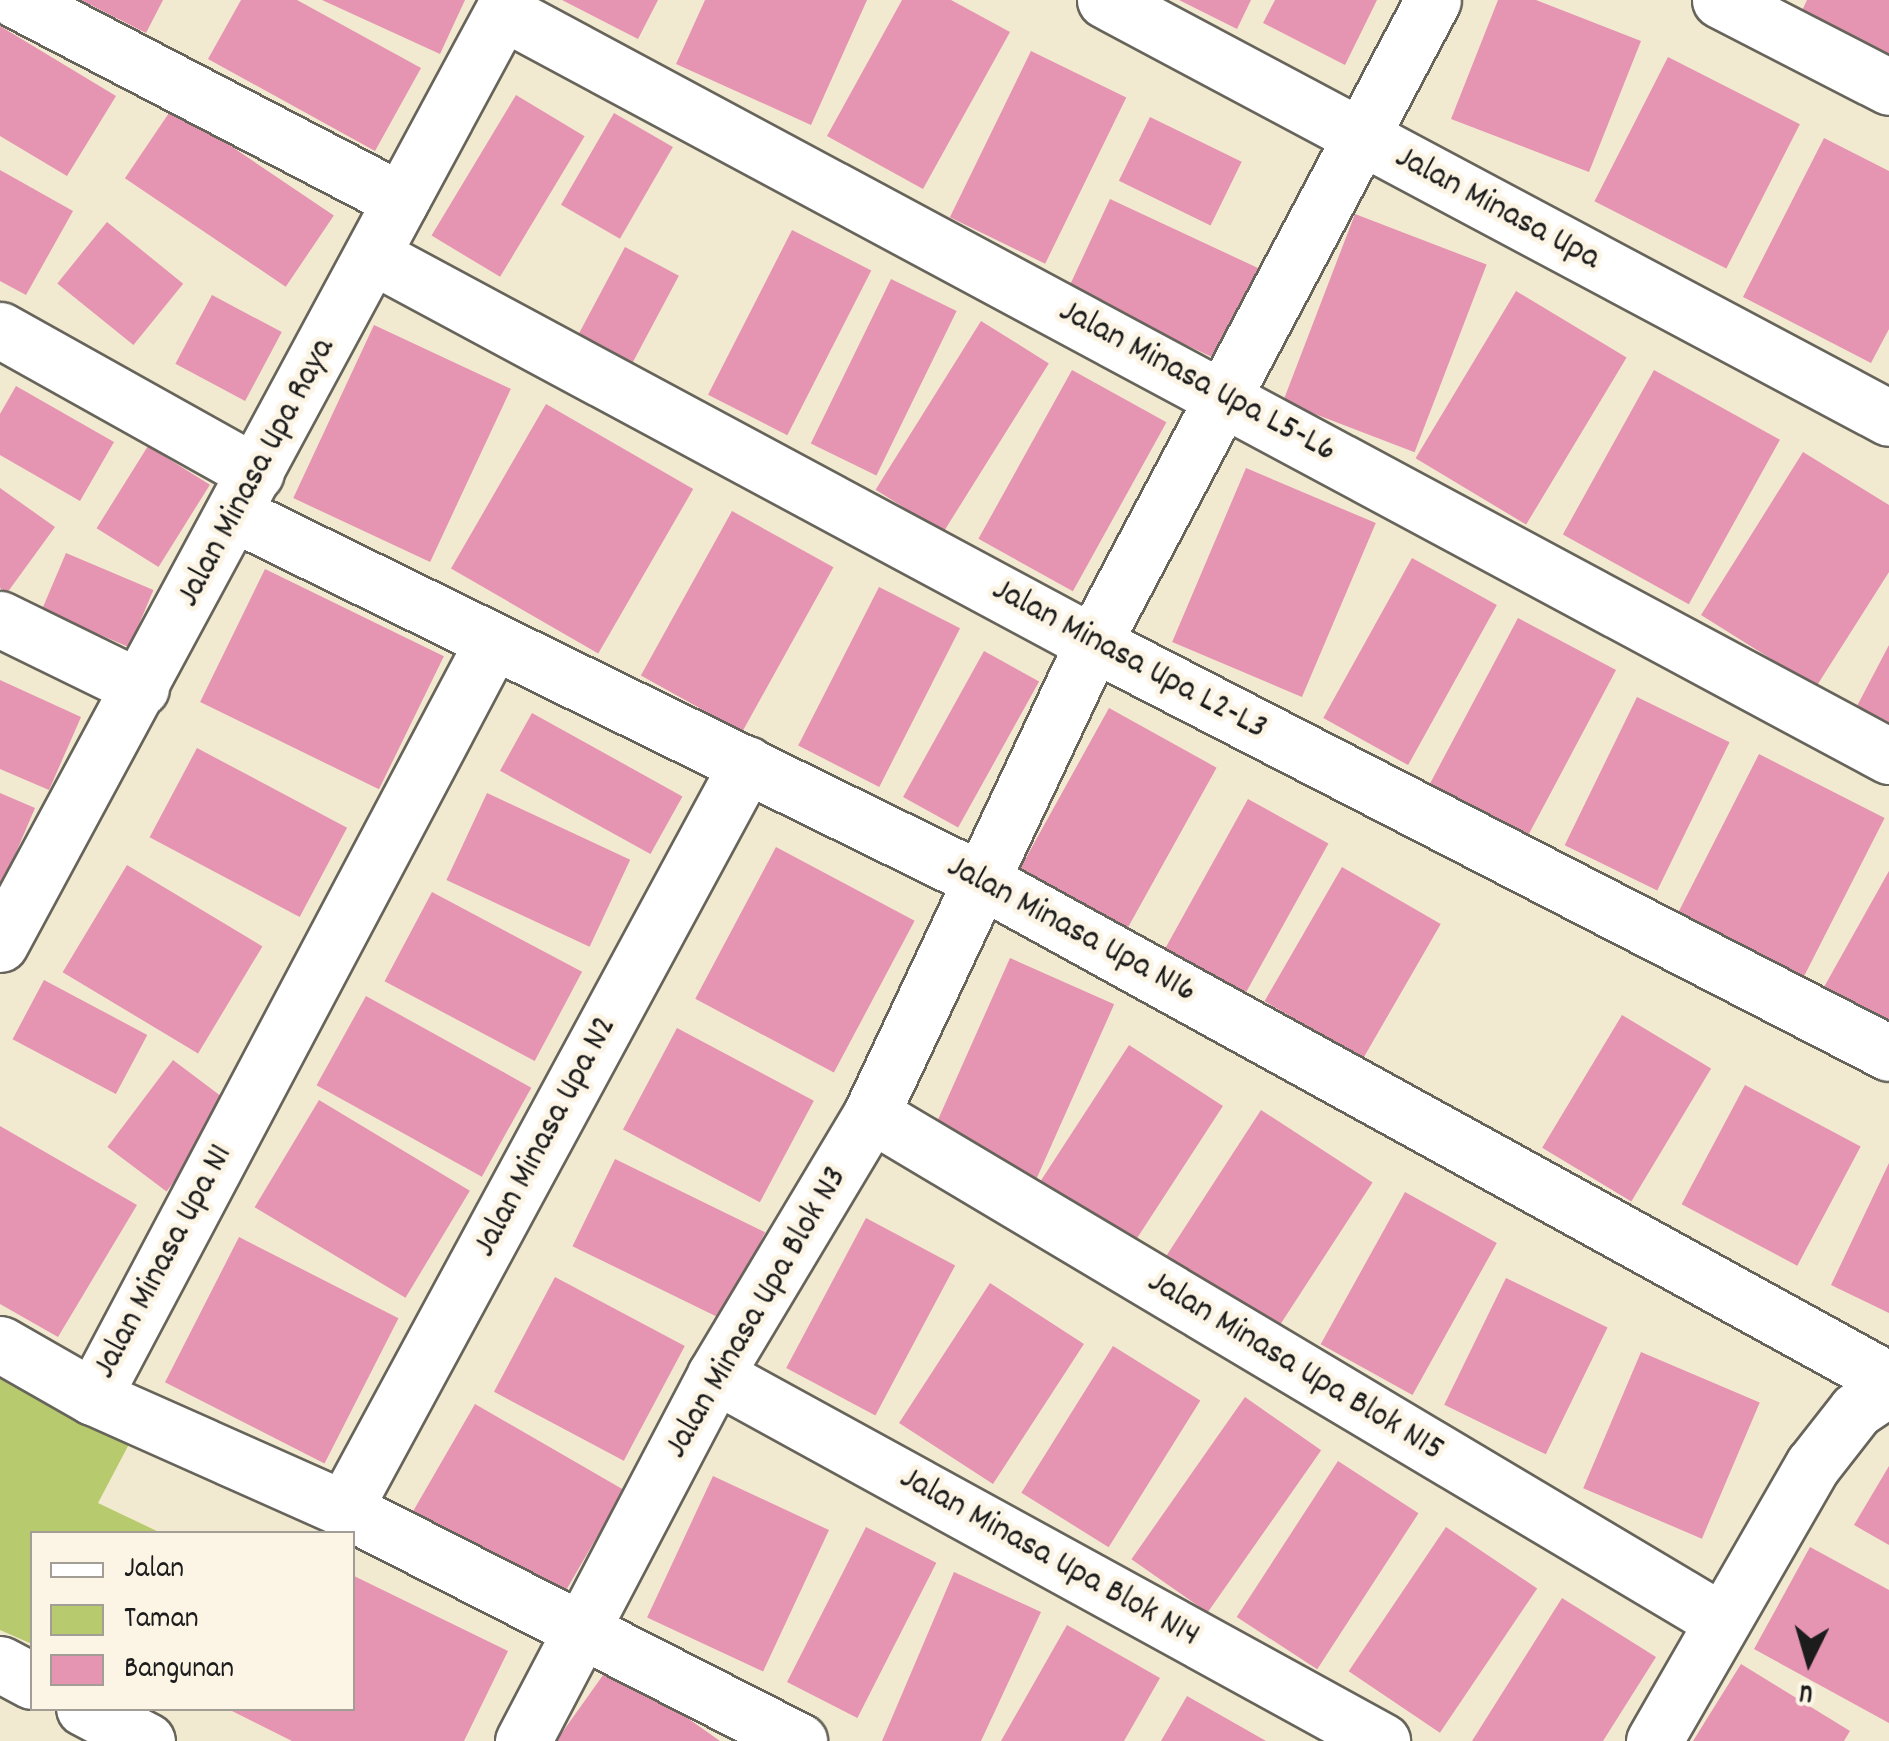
<!DOCTYPE html>
<style>
body{margin:0}
#map{position:relative;width:1889px;height:1741px;overflow:hidden;background:#f2ead0;font-family:Dekko,sans-serif}
div>[style]{position:absolute}
.green>*{inset:0;background:#b7ca6e}
.building>*{inset:0;background:#e594b2;transform-origin:0 0}
.roads{filter:drop-shadow(2px 0 #67645b) drop-shadow(-2px 0 #67645b) drop-shadow(0 2px #67645b) drop-shadow(0 -2px #67645b)}
.minor>*{height:55px;margin:-27.5px;padding:0 27.5px;transform-origin:27.5px;border-radius:27.5px;background:#fff}
span{translate:-50% -50%;white-space:nowrap;text-align:center;line-height:1.15;-webkit-text-stroke:10px #fcf5e5;paint-order:stroke}
.street-label{font-size:35px;color:#1c1c1c}
.legend{position:absolute;left:30px;top:1531px;width:325px;height:180px;box-sizing:border-box;background:#fcf5e5;border:2px solid #a29e95;margin:0;padding:12px 18px;list-style:none;font-size:30px;color:#1c1c1c}
.legend li{display:flex;align-items:center;gap:20px;height:50px}
.legend b{width:50px;border:2px solid #a29e95}
.north{position:absolute;left:1759px;top:1611px;width:100px;height:100px;-webkit-text-stroke:8px #fcf5e5;paint-order:stroke;rotate:185deg;font-size:28px;font-weight:700;line-height:40px;text-align:center;color:#1c1c1c}
.north::after{content:'';display:block;margin:auto;width:35px;height:45px;background:#1c1c1c;clip-path:polygon(50% 0,100% 100%,50% 72%,0 100%)}
</style>
<div id="map">
<div class="green">
<div style="clip-path:polygon(0 1360px,137px 1429px,98px 1503px,161px 1533px,32px 1534px,32px 1644px,0 1630px)"></div>
</div>
<div class="building">
<div style="clip-path:polygon(81px 0,163px 0,146px 33px)"></div>
<div style="clip-path:polygon(241px 0,297px 0,421px 68px,375px 151px,208px 59px)"></div>
<div style="clip-path:polygon(322px 0,465px 0,440px 54px)"></div>
<div style="clip-path:polygon(562px 0,658px 0,638px 39px)"></div>
<div style="clip-path:polygon(705px 0,867px 0,811px 125px,676px 64px)"></div>
<div style="clip-path:polygon(902px 0,951px 0,1010px 32px,923px 189px,827px 136px)"></div>
<div style="clip-path:polygon(1179px 0,1251px 0,1237px 29px)"></div>
<div style="clip-path:polygon(1275px 0,1377px 0,1345px 65px,1263px 23px)"></div>
<div style="clip-path:polygon(1498px 0,1536px 0,1641px 41px,1589px 172px,1451px 119px)"></div>
<div style="clip-path:polygon(1807px 0,1889px 0,1889px 73px,1794px 28px)"></div>
<div style="clip-path:polygon(0 26px,116px 96px,67px 176px,0 136px)"></div>
<div style="left:1031px;top:51px;width:106px;height:185px;rotate:26deg"></div>
<div style="left:1668px;top:57px;width:148px;height:162px;rotate:27deg"></div>
<div style="left:516px;top:95px;width:80px;height:164px;rotate:31deg"></div>
<div style="left:173px;top:107px;width:194px;height:86px;rotate:34deg"></div>
<div style="left:614px;top:113px;width:68px;height:106px;rotate:30deg"></div>
<div style="left:1150px;top:117px;width:102px;height:71px;rotate:26deg"></div>
<div style="clip-path:polygon(1824px 138px,1889px 171px,1889px 329px,1871px 363px,1743px 297px)"></div>
<div style="clip-path:polygon(0 170px,73px 211px,26px 295px,0 281px)"></div>
<div style="left:1110px;top:199px;width:168px;height:100px;rotate:25deg"></div>
<div style="left:1355px;top:214px;width:141px;height:201px;rotate:21deg"></div>
<div style="left:107px;top:222px;width:98px;height:79px;rotate:39deg"></div>
<div style="left:792px;top:230px;width:89px;height:185px;rotate:27deg"></div>
<div style="left:625px;top:247px;width:61px;height:110px;rotate:28deg"></div>
<div style="left:891px;top:279px;width:73px;height:183px;rotate:26deg"></div>
<div style="left:1516px;top:291px;width:129px;height:195px;rotate:31deg"></div>
<div style="left:212px;top:295px;width:79px;height:78px;rotate:28deg"></div>
<div style="left:981px;top:321px;width:80px;height:199px;rotate:32deg"></div>
<div style="left:374px;top:325px;width:151px;height:191px;rotate:25deg"></div>
<div style="left:1072px;top:370px;width:108px;height:193px;rotate:29deg"></div>
<div style="left:1654px;top:370px;width:144px;height:188px;rotate:29deg"></div>
<div style="clip-path:polygon(16px 386px,114px 442px,80px 501px,0 455px,0 414px)"></div>
<div style="left:546px;top:404px;width:170px;height:190px;rotate:30deg"></div>
<div style="left:148px;top:446px;width:73px;height:97px;rotate:32deg"></div>
<div style="clip-path:polygon(1803px 452px,1889px 505px,1889px 572px,1816px 687px,1701px 615px)"></div>
<div style="left:1246px;top:468px;width:141px;height:189px;rotate:23deg"></div>
<div style="clip-path:polygon(0 488px,55px 527px,7px 593px,0 588px)"></div>
<div style="left:732px;top:511px;width:116px;height:188px;rotate:29deg"></div>
<div style="left:66px;top:553px;width:95px;height:62px;rotate:23deg"></div>
<div style="left:1412px;top:558px;width:97px;height:183px;rotate:29deg"></div>
<div style="left:265px;top:569px;width:199px;height:148px;rotate:26deg"></div>
<div style="left:879px;top:587px;width:91px;height:178px;rotate:27deg"></div>
<div style="left:1518px;top:618px;width:111px;height:189px;rotate:28deg"></div>
<div style="clip-path:polygon(1889px 645px,1889px 722px,1857px 706px)"></div>
<div style="left:984px;top:651px;width:63px;height:167px;rotate:29deg"></div>
<div style="clip-path:polygon(0 680px,81px 717px,49px 790px,0 769px)"></div>
<div style="left:1637px;top:697px;width:103px;height:165px;rotate:26deg"></div>
<div style="left:1109px;top:708px;width:123px;height:190px;rotate:29deg"></div>
<div style="left:532px;top:713px;width:172px;height:66px;rotate:29deg"></div>
<div style="left:197px;top:748px;width:170px;height:101px;rotate:28deg"></div>
<div style="left:1759px;top:754px;width:141px;height:184px;rotate:27deg"></div>
<div style="clip-path:polygon(0 793px,35px 808px,0 890px)"></div>
<div style="left:487px;top:793px;width:158px;height:96px;rotate:25deg"></div>
<div style="left:1248px;top:799px;width:92px;height:172px;rotate:29deg"></div>
<div style="left:776px;top:847px;width:157px;height:172px;rotate:28deg"></div>
<div style="left:127px;top:865px;width:158px;height:125px;rotate:31deg"></div>
<div style="left:1342px;top:867px;width:114px;height:155px;rotate:30deg"></div>
<div style="clip-path:polygon(1889px 871px,1889px 1022px,1824px 987px)"></div>
<div style="left:432px;top:892px;width:170px;height:101px;rotate:28deg"></div>
<div style="left:1010px;top:958px;width:114px;height:191px;rotate:24deg"></div>
<div style="left:44px;top:980px;width:117px;height:67px;rotate:28deg"></div>
<div style="left:366px;top:996px;width:189px;height:102px;rotate:29deg"></div>
<div style="left:1622px;top:1015px;width:104px;height:155px;rotate:31deg"></div>
<div style="left:677px;top:1028px;width:155px;height:115px;rotate:28deg"></div>
<div style="left:1129px;top:1045px;width:112px;height:167px;rotate:33deg"></div>
<div style="left:173px;top:1060px;width:74px;height:109px;rotate:37deg"></div>
<div style="left:1745px;top:1085px;width:131px;height:135px;rotate:28deg"></div>
<div style="left:319px;top:1100px;width:176px;height:125px;rotate:31deg"></div>
<div style="left:1261px;top:1110px;width:133px;height:182px;rotate:33deg"></div>
<div style="clip-path:polygon(0 1126px,137px 1205px,58px 1337px,0 1304px)"></div>
<div style="left:615px;top:1159px;width:167px;height:97px;rotate:26deg"></div>
<div style="clip-path:polygon(1889px 1163px,1889px 1313px,1831px 1285px)"></div>
<div style="left:1405px;top:1192px;width:105px;height:174px;rotate:29deg"></div>
<div style="left:866px;top:1218px;width:101px;height:170px;rotate:28deg"></div>
<div style="left:239px;top:1237px;width:179px;height:163px;rotate:27deg"></div>
<div style="left:555px;top:1277px;width:147px;height:130px;rotate:28deg"></div>
<div style="left:1506px;top:1278px;width:113px;height:141px;rotate:26deg"></div>
<div style="left:990px;top:1283px;width:112px;height:167px;rotate:33deg"></div>
<div style="left:1113px;top:1346px;width:103px;height:173px;rotate:32deg"></div>
<div style="left:1641px;top:1352px;width:129px;height:148px;rotate:23deg"></div>
<div style="left:1245px;top:1397px;width:93px;height:198px;rotate:35deg"></div>
<div style="left:475px;top:1404px;width:172px;height:134px;rotate:30deg"></div>
<div style="left:1338px;top:1461px;width:96px;height:186px;rotate:33deg"></div>
<div style="clip-path:polygon(1889px 1466px,1889px 1545px,1854px 1525px)"></div>
<div style="left:713px;top:1476px;width:128px;height:156px;rotate:25deg"></div>
<div style="left:866px;top:1527px;width:79px;height:174px;rotate:27deg"></div>
<div style="left:1446px;top:1527px;width:110px;height:174px;rotate:34deg"></div>
<div style="clip-path:polygon(1810px 1547px,1889px 1590px,1889px 1723px,1754px 1649px)"></div>
<div style="clip-path:polygon(954px 1572px,1041px 1612px,981px 1741px,882px 1741px)"></div>
<div style="clip-path:polygon(352px 1575px,508px 1651px,464px 1741px,292px 1741px,226px 1708px,352px 1708px)"></div>
<div style="clip-path:polygon(1562px 1598px,1656px 1657px,1603px 1741px,1472px 1741px)"></div>
<div style="clip-path:polygon(1067px 1625px,1160px 1678px,1124px 1741px,1001px 1741px)"></div>
<div style="clip-path:polygon(611px 1664px,720px 1741px,556px 1741px)"></div>
<div style="clip-path:polygon(1741px 1664px,1850px 1731px,1844px 1741px,1693px 1741px)"></div>
<div style="clip-path:polygon(1187px 1696px,1266px 1741px,1161px 1741px)"></div>
</div>
<div class="roads">
<div class="minor">
<div style="left:16px;top:0;width:434px;rotate:27.5deg"></div>
<div style="left:1105px;top:0;width:888px;rotate:28.06deg"></div>
<div style="left:1720px;top:0;width:190px;rotate:27.2deg"></div>
<div style="left:503px;top:12px;width:1573px;rotate:28.23deg"></div>
<div style="left:373px;top:256px;width:817px;rotate:28.26deg"></div>
<div style="left:1093px;top:643px;width:895px;rotate:27.25deg"></div>
<div style="left:0;top:330px;width:293px;rotate:29.2deg"></div>
<div style="left:235px;top:514px;width:826px;rotate:26.13deg"></div>
<div style="left:977px;top:878px;width:1041px;rotate:28.83deg"></div>
<div style="left:0;top:619px;width:157px;rotate:26.1deg"></div>
<div style="left:491px;top:645px;width:851px;rotate:117.89deg"></div>
<div style="left:93px;top:1397px;width:275px;rotate:24deg"></div>
<div style="left:344px;top:1509px;width:511px;rotate:27.02deg"></div>
<div style="left:0;top:944px;width:1072px;rotate:-61.67deg"></div>
<div style="left:871px;top:1114px;width:988px;rotate:30.79deg"></div>
<div style="left:0;top:1344px;width:107px;rotate:29.7deg"></div>
<div style="left:715px;top:1375px;width:761px;rotate:28.75deg"></div>
<div style="left:344px;top:1509px;width:847px;rotate:-61.59deg"></div>
<div style="left:0;top:1664px;width:36px;rotate:28deg"></div>
<div style="left:84px;top:1708px;width:71px;rotate:27.6deg"></div>
<div style="left:523px;top:1741px;width:413px;rotate:-62.3deg"></div>
<div style="left:715px;top:1375px;width:304px;rotate:-59.1deg"></div>
<div style="left:871px;top:1114px;width:521px;rotate:-64.76deg"></div>
<div style="left:1093px;top:643px;width:727px;rotate:-62.13deg"></div>
<div style="left:1654px;top:1741px;width:319px;rotate:-60.1deg"></div>
<div style="left:1813px;top:1465px;width:70px;rotate:-52deg"></div>
<div style="left:1856px;top:1410px;width:40px;rotate:-34deg"></div>
</div>
</div>
<div class="street-label">
<span style="left:1497px;top:209px;rotate:28deg">Jalan Minasa Upa</span>
<span style="left:1197px;top:382px;rotate:28deg">Jalan Minasa Upa L5-L6</span>
<span style="left:257px;top:473px;rotate:-62deg">Jalan Minasa Upa Raya</span>
<span style="left:1129px;top:660px;rotate:28deg">Jalan Minasa Upa L2-L3</span>
<span style="left:1071px;top:930px;rotate:28deg">Jalan Minasa Upa N16</span>
<span style="left:546px;top:1137px;rotate:-62deg">Jalan Minasa Upa N2</span>
<span style="left:164px;top:1262px;rotate:-62deg">Jalan Minasa Upa N1</span>
<span style="left:757px;top:1313px;rotate:-60deg">Jalan Minasa Upa Blok N3</span>
<span style="left:1295px;top:1367px;rotate:31deg">Jalan Minasa Upa Blok N15</span>
<span style="left:1049px;top:1558px;rotate:29deg">Jalan Minasa Upa Blok N14</span>
</div>
<ul class="legend">
<li><b style="height:12px;background:#fff"></b>Jalan</li>
<li><b style="height:28px;background:#b7ca6e"></b>Taman</li>
<li><b style="height:28px;background:#e594b2"></b>Bangunan</li>
</ul>
<div class="north">U</div>
</div>
